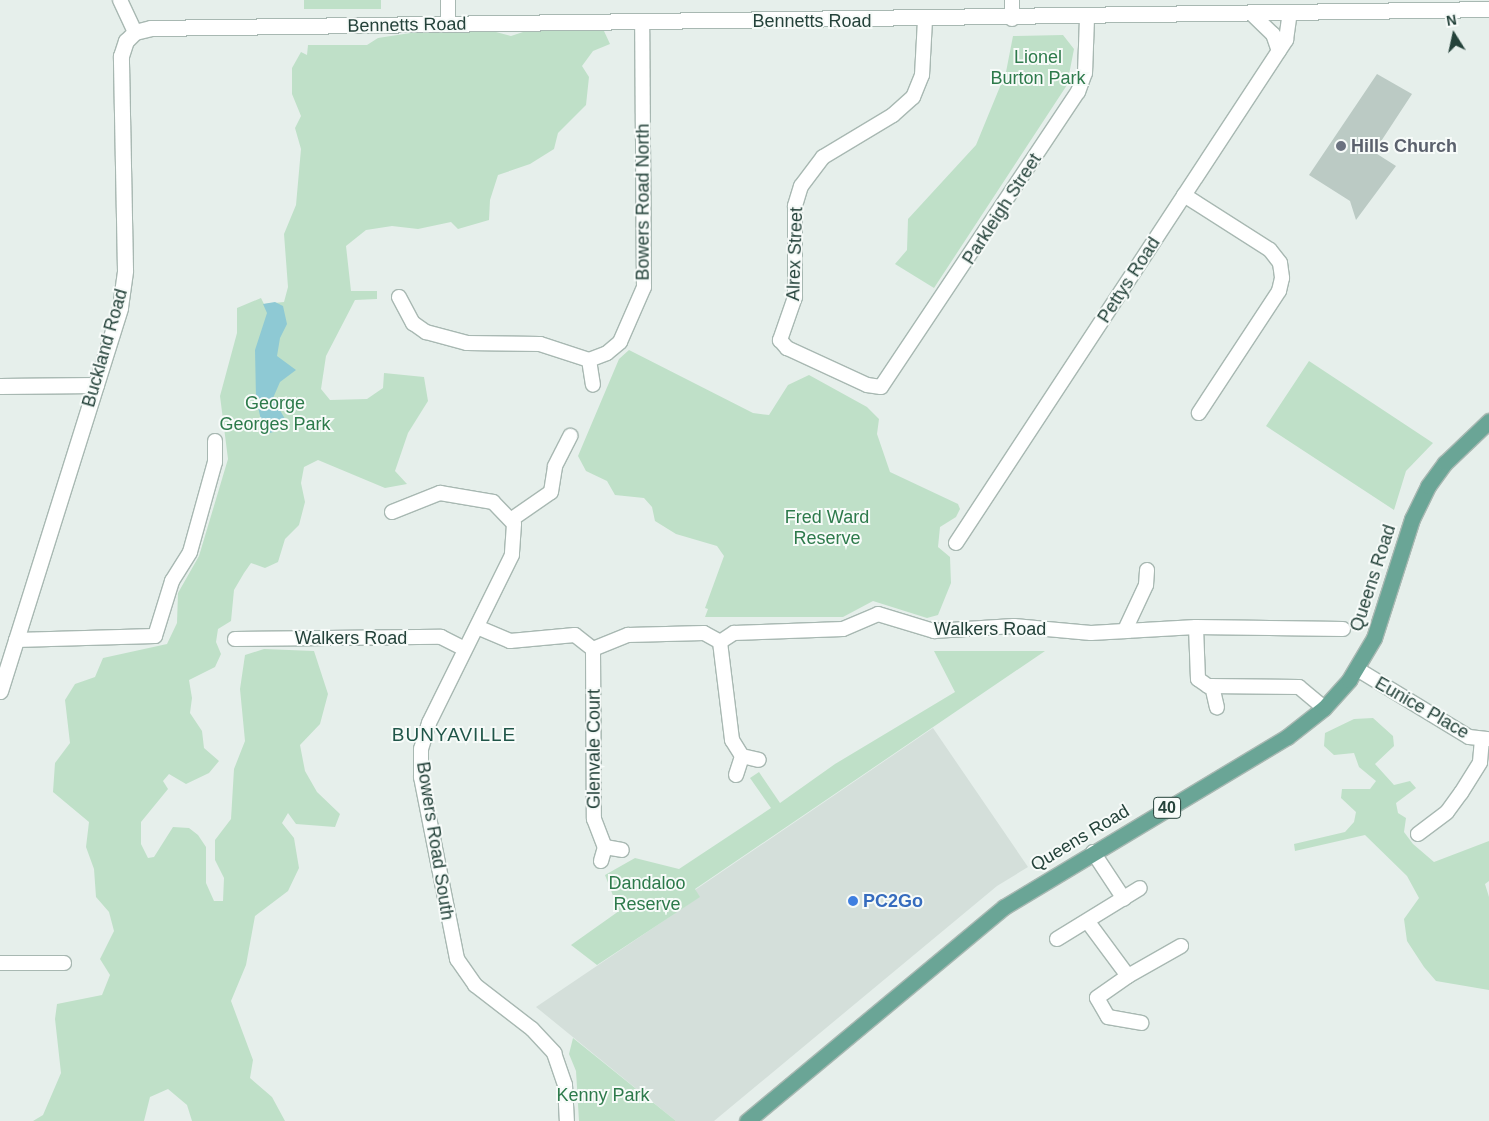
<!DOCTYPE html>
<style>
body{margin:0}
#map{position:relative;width:1489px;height:1121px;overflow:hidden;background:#e6efeb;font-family:Helvetica,sans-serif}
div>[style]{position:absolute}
.built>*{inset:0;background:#d4dfda}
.green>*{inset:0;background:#bfe0c8;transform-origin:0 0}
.water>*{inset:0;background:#8ec9d4}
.building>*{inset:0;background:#bbcac4}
.roads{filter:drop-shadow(1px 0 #a8b8b2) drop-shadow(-1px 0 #a8b8b2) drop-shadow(0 1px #a8b8b2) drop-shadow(0 -1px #a8b8b2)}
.minor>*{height:14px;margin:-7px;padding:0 7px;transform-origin:7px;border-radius:7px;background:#fff}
.tertiary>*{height:15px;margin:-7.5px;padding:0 7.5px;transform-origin:7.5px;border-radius:7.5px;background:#fff}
.primary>*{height:15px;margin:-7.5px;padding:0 7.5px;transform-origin:7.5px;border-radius:7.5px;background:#6aa596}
.dots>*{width:14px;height:14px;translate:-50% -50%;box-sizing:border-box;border:2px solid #f7fbf9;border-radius:50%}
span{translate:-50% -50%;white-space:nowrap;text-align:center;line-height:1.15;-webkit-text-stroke:4px #f7fbf9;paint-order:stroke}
.shield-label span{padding:1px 4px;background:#f7fbf9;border:1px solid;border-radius:4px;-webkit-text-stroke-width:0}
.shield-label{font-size:16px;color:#24423a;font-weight:700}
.street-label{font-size:18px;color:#24423a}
.park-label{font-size:18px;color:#2d7a4b}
.worship-label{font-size:18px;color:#5b616d;font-weight:700}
.left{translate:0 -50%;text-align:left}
.shop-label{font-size:18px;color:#366cbe;font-weight:700}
.neighbourhood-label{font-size:19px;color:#1f5548;letter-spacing:1px}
.north{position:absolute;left:1429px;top:10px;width:50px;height:50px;-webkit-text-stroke:4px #f7fbf9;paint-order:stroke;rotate:350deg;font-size:14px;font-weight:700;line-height:20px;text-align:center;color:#24423a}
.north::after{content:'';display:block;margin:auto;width:18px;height:22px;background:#24423a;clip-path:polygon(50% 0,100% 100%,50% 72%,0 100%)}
</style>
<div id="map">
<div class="built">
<div style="clip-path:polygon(933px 728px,1028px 867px,997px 886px,714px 1121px,676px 1121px,536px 1007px,699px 897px,695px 890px)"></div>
</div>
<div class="green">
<div style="left:304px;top:0;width:77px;height:9px"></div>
<div style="clip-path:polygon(526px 31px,604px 31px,610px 44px,593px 51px,582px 66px,589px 77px,586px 105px,558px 133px,554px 149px,530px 164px,498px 175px,490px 200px,489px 220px,458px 229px,451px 222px,418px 229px,392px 226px,366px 230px,346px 246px,351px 291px,377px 291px,377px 299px,355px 300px,326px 356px,321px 389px,330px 400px,367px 399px,383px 388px,384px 373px,424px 377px,428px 401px,408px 433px,395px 471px,407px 484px,385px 488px,318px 460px,304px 467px,301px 483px,305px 502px,299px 525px,285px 539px,278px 562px,265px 568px,251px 563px,244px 573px,234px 590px,231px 621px,218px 629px,216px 642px,221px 654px,215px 667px,189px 680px,192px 698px,190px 713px,202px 731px,204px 748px,219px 761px,209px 773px,186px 784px,169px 774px,163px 781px,168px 789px,141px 822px,141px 844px,148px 858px,154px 857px,173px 827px,189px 828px,198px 835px,206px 847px,206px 883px,214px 901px,223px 901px,224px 878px,215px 860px,215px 840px,231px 819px,234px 769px,245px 741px,240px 689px,245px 655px,264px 649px,314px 651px,328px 694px,320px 724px,300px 745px,305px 771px,317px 792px,340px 814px,335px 827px,296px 824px,288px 813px,282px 823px,294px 838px,299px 868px,288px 891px,255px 916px,246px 965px,231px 1001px,253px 1060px,250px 1078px,272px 1097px,285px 1121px,192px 1121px,187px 1105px,168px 1089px,150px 1097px,144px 1121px,33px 1121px,43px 1115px,61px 1073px,55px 1019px,57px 1004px,102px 995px,110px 975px,100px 959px,114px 931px,109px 912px,96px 897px,94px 869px,86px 847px,89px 822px,53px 792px,55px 763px,70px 743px,65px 700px,75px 684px,95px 677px,103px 658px,167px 644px,177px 623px,178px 593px,199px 556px,228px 459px,220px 396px,237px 333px,237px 308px,261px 298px,264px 304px,284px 302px,288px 287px,284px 234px,296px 205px,301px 149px,295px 128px,301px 116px,292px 94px,292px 68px,301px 52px,307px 55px,308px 45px,367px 45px,378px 38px,417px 32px,496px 32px,511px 36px)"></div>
<div style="clip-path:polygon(1063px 35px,1074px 49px,1067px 85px,934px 288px,895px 264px,907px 250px,908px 219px,976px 145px,1006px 72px,1013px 36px)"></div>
<div style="clip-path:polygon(629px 350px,753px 413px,769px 415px,788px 385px,809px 375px,867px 407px,879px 419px,877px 434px,890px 472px,958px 504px,960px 509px,956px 517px,940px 527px,938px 547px,950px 557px,951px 583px,938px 615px,927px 618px,873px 601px,843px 617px,705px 617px,708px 609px,705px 608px,724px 556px,717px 546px,676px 534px,655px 521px,652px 507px,644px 498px,615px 495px,607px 481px,586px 471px,578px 456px,619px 359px)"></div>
<div style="clip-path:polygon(1309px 361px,1433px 443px,1406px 471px,1394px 510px,1266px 426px)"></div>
<div style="clip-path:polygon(934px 651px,1045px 651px,695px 889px,700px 897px,597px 965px,571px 945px,619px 911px,605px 875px,635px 858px,679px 869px,771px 808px,750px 778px,759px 772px,780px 803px,835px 764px,955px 692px)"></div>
<div style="clip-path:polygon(1373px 718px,1393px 736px,1394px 746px,1375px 764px,1394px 785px,1410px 781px,1416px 788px,1396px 803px,1398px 813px,1406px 818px,1404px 832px,1413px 844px,1434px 862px,1489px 841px,1489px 881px,1485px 884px,1489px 897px,1489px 990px,1436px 981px,1424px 967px,1407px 941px,1404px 919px,1419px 898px,1407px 876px,1365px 835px,1295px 851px,1294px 844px,1345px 832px,1354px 822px,1356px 812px,1341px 798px,1342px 789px,1370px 789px,1376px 781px,1359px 767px,1354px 753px,1334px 755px,1324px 746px,1325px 733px,1354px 719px)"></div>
<div style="clip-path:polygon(573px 1038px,676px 1121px,579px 1121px,576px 1071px,569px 1054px)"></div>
</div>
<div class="water">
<div style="clip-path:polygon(275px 302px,283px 306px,287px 324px,280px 338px,277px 356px,296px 370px,280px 382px,273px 398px,285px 419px,285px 428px,270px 433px,261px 420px,256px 398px,255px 350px,267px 313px,263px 304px)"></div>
</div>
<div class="building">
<div style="clip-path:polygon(1377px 74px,1412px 94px,1374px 152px,1396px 166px,1356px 220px,1350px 201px,1309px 175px)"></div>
</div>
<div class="roads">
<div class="minor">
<div style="left:120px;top:0;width:35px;rotate:65deg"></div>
<div style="left:1012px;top:0;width:19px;rotate:90deg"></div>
<div style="left:1253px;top:15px;width:28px;rotate:44deg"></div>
<div style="left:1273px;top:34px;width:18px;rotate:71deg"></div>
<div style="left:925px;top:20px;width:55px;rotate:93.1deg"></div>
<div style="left:922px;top:75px;width:24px;rotate:112deg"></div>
<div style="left:913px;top:97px;width:27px;rotate:138deg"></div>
<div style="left:893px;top:115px;width:82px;rotate:149deg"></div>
<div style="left:823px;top:157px;width:36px;rotate:127deg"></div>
<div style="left:801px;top:186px;width:21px;rotate:107deg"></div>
<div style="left:795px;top:206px;width:91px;rotate:90deg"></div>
<div style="left:795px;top:297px;width:46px;rotate:109.2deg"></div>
<div style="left:780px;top:340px;width:11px;rotate:49deg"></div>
<div style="left:787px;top:348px;width:88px;rotate:24.8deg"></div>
<div style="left:867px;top:385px;width:14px;rotate:8deg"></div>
<div style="left:881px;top:387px;width:355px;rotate:-56.3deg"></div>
<div style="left:1078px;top:92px;width:20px;rotate:-70deg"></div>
<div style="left:1085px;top:73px;width:55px;rotate:-87.9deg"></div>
<div style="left:448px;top:24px;width:24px;rotate:-90deg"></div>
<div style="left:1184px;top:195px;width:102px;rotate:32.6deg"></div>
<div style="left:1270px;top:250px;width:16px;rotate:52deg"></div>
<div style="left:1280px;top:263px;width:15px;rotate:82deg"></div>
<div style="left:1282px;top:278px;width:13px;rotate:103deg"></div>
<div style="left:1279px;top:291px;width:146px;rotate:123.3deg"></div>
<div style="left:399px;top:297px;width:30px;rotate:62deg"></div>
<div style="left:413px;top:323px;width:16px;rotate:35deg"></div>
<div style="left:426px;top:332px;width:42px;rotate:15deg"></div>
<div style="left:467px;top:343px;width:73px;rotate:0.8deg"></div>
<div style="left:540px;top:344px;width:52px;rotate:18.1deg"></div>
<div style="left:589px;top:360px;width:19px;rotate:-21deg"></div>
<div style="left:607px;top:353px;width:17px;rotate:-40deg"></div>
<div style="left:620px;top:342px;width:60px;rotate:-66.4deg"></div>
<div style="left:644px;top:287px;width:265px;rotate:-90.4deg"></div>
<div style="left:589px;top:360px;width:25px;rotate:81deg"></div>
<div style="left:392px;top:512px;width:52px;rotate:-21.6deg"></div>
<div style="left:440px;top:493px;width:54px;rotate:9.6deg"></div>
<div style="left:493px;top:502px;width:30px;rotate:46deg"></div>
<div style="left:514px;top:524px;width:31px;rotate:94deg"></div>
<div style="left:512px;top:555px;width:187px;rotate:116.3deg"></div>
<div style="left:429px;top:723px;width:27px;rotate:107deg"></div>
<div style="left:421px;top:749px;width:28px;rotate:90deg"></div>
<div style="left:421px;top:777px;width:186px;rotate:78.8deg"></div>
<div style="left:457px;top:959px;width:32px;rotate:55deg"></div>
<div style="left:475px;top:985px;width:72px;rotate:37.7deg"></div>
<div style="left:532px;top:1029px;width:33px;rotate:47deg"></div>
<div style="left:554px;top:1053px;width:34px;rotate:71deg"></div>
<div style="left:565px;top:1085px;width:36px;rotate:87deg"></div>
<div style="left:512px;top:519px;width:47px;rotate:-34.7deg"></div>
<div style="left:551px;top:492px;width:26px;rotate:-81deg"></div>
<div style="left:555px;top:466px;width:34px;rotate:-63deg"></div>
<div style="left:956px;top:543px;width:602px;rotate:-56.73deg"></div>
<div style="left:1286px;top:40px;width:27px;rotate:-82deg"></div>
<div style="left:477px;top:627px;width:36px;rotate:23deg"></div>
<div style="left:510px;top:641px;width:65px;rotate:-5.3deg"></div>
<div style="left:575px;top:635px;width:23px;rotate:38deg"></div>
<div style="left:593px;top:649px;width:38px;rotate:-22deg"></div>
<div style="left:628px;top:635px;width:76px;rotate:-1.5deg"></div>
<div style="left:704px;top:633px;width:18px;rotate:29deg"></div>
<div style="left:720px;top:642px;width:17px;rotate:-33deg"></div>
<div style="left:734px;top:633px;width:109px;rotate:-2.1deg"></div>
<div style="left:843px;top:629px;width:38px;rotate:-23deg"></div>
<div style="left:878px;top:614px;width:59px;rotate:16.9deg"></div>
<div style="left:934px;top:631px;width:80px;rotate:-3.6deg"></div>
<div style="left:1014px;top:626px;width:77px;rotate:5.2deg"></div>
<div style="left:1091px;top:633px;width:105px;rotate:-3.3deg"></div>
<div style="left:1196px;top:627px;width:147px;rotate:0.8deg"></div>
<div style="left:1196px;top:627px;width:52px;rotate:87.8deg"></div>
<div style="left:1198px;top:679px;width:12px;rotate:35deg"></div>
<div style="left:1208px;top:686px;width:91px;rotate:0.6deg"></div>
<div style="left:1299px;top:687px;width:33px;rotate:40deg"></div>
<div style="left:1125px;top:630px;width:50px;rotate:-65deg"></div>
<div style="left:1146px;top:585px;width:15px;rotate:-86deg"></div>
<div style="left:235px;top:639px;width:206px;rotate:-0.6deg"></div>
<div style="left:441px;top:637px;width:25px;rotate:27deg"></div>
<div style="left:16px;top:640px;width:139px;rotate:-1.6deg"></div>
<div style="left:155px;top:636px;width:58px;rotate:-72.8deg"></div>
<div style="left:172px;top:581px;width:34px;rotate:-58deg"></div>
<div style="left:190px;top:552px;width:93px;rotate:-74.5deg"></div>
<div style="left:215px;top:462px;width:21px;rotate:-90deg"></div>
<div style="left:720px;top:642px;width:99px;rotate:83deg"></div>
<div style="left:732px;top:740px;width:19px;rotate:58deg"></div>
<div style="left:593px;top:649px;width:170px;rotate:89.7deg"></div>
<div style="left:594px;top:819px;width:30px;rotate:69deg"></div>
<div style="left:1357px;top:669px;width:131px;rotate:31.3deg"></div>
<div style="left:1469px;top:737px;width:20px;rotate:6deg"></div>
<div style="left:1212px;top:686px;width:22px;rotate:77deg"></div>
<div style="left:736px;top:775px;width:20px;rotate:-72deg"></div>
<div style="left:742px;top:756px;width:17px;rotate:13deg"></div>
<div style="left:1418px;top:834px;width:36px;rotate:-37deg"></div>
<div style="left:1447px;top:812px;width:24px;rotate:-54deg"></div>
<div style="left:1461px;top:793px;width:36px;rotate:-58deg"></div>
<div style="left:1480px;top:762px;width:22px;rotate:-85deg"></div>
<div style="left:1093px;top:852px;width:56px;rotate:56.6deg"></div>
<div style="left:601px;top:861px;width:15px;rotate:-74deg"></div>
<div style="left:605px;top:847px;width:17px;rotate:10deg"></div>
<div style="left:1088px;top:922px;width:67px;rotate:53.5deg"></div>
<div style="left:1128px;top:976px;width:61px;rotate:-29.5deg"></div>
<div style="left:1057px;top:939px;width:97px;rotate:-31.6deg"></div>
<div style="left:0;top:963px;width:64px"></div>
<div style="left:1128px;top:976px;width:38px;rotate:145deg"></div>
<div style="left:1097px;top:998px;width:22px;rotate:60deg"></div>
<div style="left:1108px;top:1017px;width:34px;rotate:10deg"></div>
</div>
<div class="tertiary">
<div style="left:0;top:386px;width:96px;rotate:-0.6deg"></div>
<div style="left:0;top:691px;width:402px;rotate:-72.6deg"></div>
<div style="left:120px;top:307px;width:37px;rotate:-82deg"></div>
<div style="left:125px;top:270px;width:214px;rotate:-91.1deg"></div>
<div style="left:121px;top:56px;width:16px;rotate:-72deg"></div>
<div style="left:126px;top:41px;width:13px;rotate:-45deg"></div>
<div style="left:135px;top:32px;width:16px;rotate:-14deg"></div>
<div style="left:151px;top:28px;width:1338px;rotate:-0.81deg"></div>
</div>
<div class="primary">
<div style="left:747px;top:1121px;width:334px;rotate:-39.8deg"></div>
<div style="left:1004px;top:907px;width:330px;rotate:-31deg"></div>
<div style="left:1287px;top:737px;width:47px;rotate:-38.1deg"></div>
<div style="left:1324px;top:708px;width:38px;rotate:-48deg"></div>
<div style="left:1349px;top:680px;width:49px;rotate:-59.2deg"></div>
<div style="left:1374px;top:638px;width:125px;rotate:-72.3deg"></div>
<div style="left:1412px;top:519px;width:37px;rotate:-64deg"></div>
<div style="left:1428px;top:486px;width:29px;rotate:-54deg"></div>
<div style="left:1445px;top:463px;width:61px;rotate:-43.7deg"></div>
</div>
</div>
<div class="dots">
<div style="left:1341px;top:146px;background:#6b7280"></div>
<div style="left:853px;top:901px;background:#3f7fe0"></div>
</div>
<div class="shield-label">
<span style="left:1167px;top:808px">40</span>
</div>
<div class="street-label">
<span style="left:812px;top:21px">Bennetts Road</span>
<span style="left:407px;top:25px;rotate:-1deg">Bennetts Road</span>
<span style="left:643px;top:202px;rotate:-90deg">Bowers Road North</span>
<span style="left:1002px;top:209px;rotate:-57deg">Parkleigh Street</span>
<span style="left:795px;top:254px;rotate:-88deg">Alrex Street</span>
<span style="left:1129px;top:280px;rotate:-57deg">Pettys Road</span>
<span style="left:105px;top:348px;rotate:-74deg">Buckland Road</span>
<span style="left:1373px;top:578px;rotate:-72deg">Queens Road</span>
<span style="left:990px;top:629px">Walkers Road</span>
<span style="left:351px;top:638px">Walkers Road</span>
<span style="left:1422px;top:708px;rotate:30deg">Eunice Place</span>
<span style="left:594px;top:749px;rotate:-90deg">Glenvale Court</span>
<span style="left:1080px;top:838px;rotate:-31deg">Queens Road</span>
<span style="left:435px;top:841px;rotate:81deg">Bowers Road South</span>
</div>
<div class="park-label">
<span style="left:1038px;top:68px">Lionel<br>Burton Park</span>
<span style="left:275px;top:414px">George<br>Georges Park</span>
<span style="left:827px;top:528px">Fred Ward<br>Reserve</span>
<span style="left:647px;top:894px">Dandaloo<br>Reserve</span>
<span style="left:603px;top:1095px">Kenny Park</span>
</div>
<div class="worship-label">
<span class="left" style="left:1351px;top:146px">Hills Church</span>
</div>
<div class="shop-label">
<span class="left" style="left:863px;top:901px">PC2Go</span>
</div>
<div class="neighbourhood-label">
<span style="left:454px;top:735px">BUNYAVILLE</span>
</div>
<div class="north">N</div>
</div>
